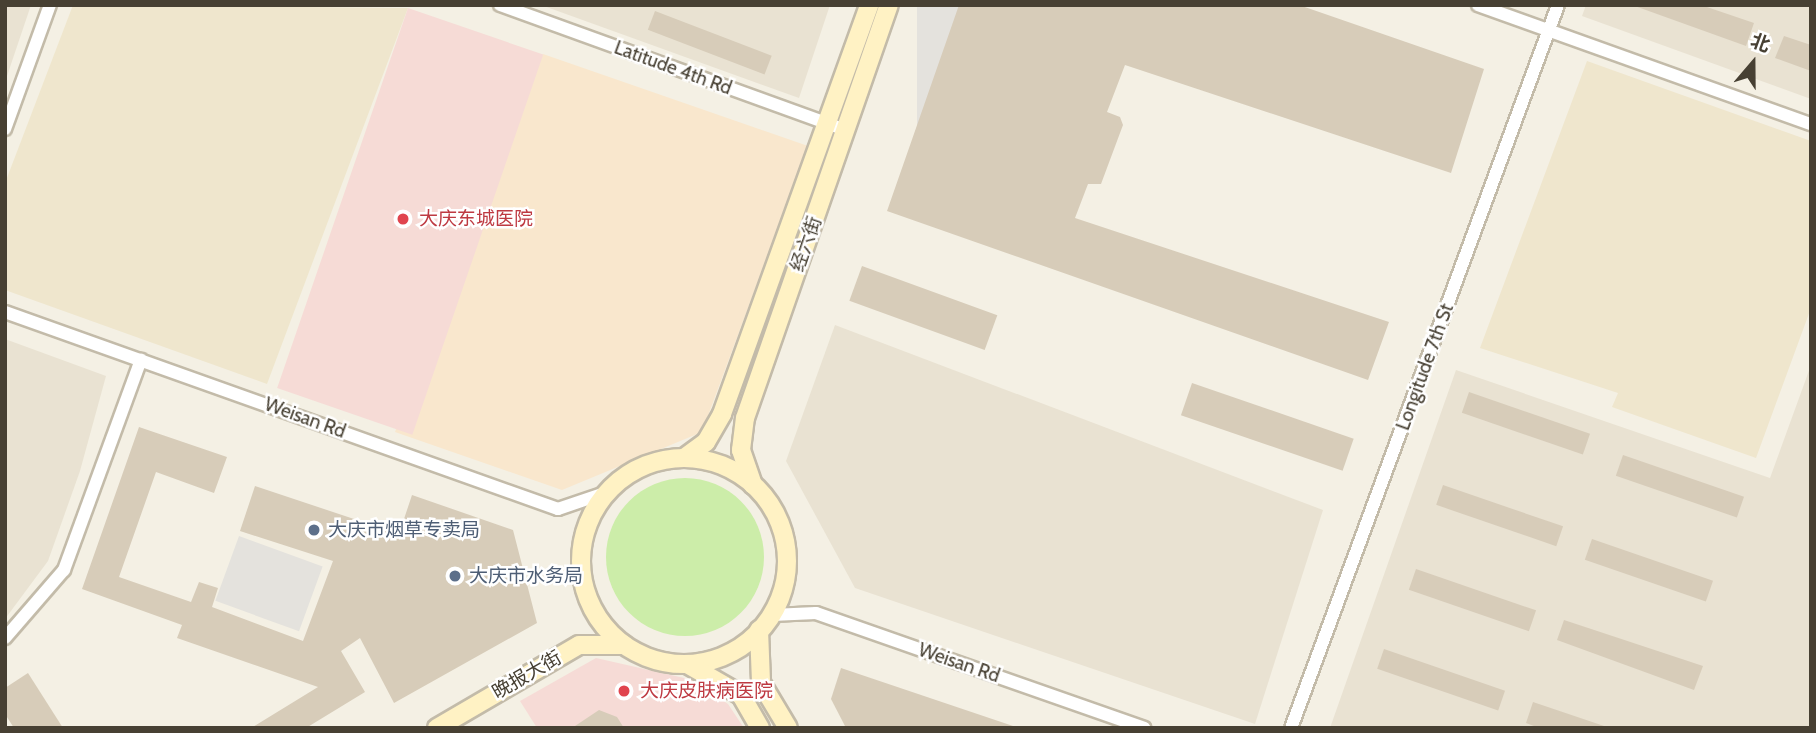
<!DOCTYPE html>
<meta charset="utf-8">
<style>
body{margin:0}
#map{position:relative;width:1816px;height:733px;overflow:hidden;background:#f4f0e4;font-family:Cabin,"Noto Sans SC",sans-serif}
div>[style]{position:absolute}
.residential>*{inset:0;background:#e9e2d2}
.commercial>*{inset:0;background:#f9e7cd}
.education>*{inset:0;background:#efe6cd}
.medical>*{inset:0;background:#f6dbd6;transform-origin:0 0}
.green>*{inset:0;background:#cceda9}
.round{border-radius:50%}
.parking>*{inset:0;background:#e4e2dd;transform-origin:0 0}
.building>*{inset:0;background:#d7ccb9;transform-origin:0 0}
.roads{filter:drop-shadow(2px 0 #c3bba9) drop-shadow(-2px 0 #c3bba9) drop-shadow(0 2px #c3bba9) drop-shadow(0 -2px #c3bba9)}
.minor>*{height:12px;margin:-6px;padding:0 6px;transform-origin:6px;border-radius:6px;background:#fff}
.secondary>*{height:18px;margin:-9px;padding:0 9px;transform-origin:9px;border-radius:9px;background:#fff2c4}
.secondary>.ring{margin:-9px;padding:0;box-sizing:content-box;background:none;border:18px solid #fff2c4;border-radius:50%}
.dots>*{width:19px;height:19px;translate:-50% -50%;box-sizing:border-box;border:4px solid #fff;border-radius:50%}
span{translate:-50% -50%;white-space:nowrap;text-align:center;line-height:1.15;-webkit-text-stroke:5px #fff;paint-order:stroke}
.street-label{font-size:19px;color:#474033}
.health-label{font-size:19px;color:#be3a42}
.left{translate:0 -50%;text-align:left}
.service-label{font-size:19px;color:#4e5e75}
.frame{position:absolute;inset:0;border:7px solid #474033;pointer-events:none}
.north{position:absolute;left:1718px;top:28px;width:70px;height:70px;-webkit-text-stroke:5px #fff;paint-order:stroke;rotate:20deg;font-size:19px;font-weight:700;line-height:28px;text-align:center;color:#474033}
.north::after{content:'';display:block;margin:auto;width:24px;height:32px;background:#474033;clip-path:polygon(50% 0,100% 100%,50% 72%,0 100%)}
</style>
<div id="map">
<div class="residential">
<div style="clip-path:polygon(5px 5px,31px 5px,5px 82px)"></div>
<div style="clip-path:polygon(541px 5px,830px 5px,799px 98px)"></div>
<div style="clip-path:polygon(1586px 5px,1811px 5px,1811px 99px,1582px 16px)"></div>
<div style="clip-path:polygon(835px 325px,1323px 510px,1255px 724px,855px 588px,786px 461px)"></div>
<div style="clip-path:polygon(5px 339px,106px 376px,80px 471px,48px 561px,5px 619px)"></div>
<div style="clip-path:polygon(1811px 365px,1811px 728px,1330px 728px,1456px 370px,1770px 478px)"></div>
</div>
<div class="commercial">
<div style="clip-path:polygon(543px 54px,808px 146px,702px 432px,562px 490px,395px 432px)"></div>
</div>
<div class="education">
<div style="clip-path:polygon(73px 5px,408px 8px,267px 384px,5px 290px,5px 183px)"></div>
<div style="clip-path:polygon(1587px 61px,1811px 141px,1811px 308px,1756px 458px,1612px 407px,1618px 393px,1480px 348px)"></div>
</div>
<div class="medical">
<div style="left:408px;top:8px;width:143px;height:402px;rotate:19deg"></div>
<div style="clip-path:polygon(596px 658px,693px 680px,728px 704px,744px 728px,537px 728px,520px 701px)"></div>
</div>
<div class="green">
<div class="round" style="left:606px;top:478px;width:158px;height:158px"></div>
</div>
<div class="parking">
<div style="left:917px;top:5px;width:42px;height:205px"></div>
<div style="left:239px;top:536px;width:89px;height:69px;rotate:20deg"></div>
</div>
<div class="building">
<div style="clip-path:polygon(959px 5px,1299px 5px,1484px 69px,1451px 173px,1125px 65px,1107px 112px,1120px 117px,1123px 125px,1101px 184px,1088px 184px,1075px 218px,1389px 322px,1368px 380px,887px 211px)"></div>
<div style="clip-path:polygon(1632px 5px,1701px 5px,1754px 23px,1746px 46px)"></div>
<div style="left:655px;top:11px;width:125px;height:20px;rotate:21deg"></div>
<div style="clip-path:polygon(1784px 36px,1811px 45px,1811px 71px,1775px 58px)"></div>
<div style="left:862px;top:266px;width:144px;height:37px;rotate:20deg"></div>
<div style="left:1192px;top:383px;width:171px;height:34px;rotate:19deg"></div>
<div style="left:1469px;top:392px;width:128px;height:22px;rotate:19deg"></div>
<div style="clip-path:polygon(139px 427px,227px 457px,214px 493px,156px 472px,119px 577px,191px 602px,199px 582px,218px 588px,212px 607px,303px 641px,333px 561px,240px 531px,255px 486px,399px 534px,412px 495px,513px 530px,537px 623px,394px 703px,360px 638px,341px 651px,365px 692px,306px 728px,251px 728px,318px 687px,177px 638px,182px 625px,82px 589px)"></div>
<div style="left:1623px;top:455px;width:128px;height:22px;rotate:19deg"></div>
<div style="left:1443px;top:485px;width:127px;height:21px;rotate:19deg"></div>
<div style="left:1592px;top:539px;width:128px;height:22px;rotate:19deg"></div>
<div style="left:1416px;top:569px;width:127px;height:22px;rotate:19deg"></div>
<div style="clip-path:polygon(1564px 620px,1703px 666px,1694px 690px,1557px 640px)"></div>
<div style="left:1384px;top:649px;width:128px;height:21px;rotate:19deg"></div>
<div style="clip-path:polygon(841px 668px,1013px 726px,1013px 728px,846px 728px,831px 699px)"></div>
<div style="clip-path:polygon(28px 673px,63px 728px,14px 728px,5px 714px,5px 688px)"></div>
<div style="clip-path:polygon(1533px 702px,1604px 726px,1603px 728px,1539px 728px,1526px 723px)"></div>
<div style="clip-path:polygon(599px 710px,617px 717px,624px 728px,572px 728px)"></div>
</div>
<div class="roads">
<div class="minor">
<div style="left:500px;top:5px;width:367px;rotate:19.9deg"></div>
<div style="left:1478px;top:5px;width:354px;rotate:19.7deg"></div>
<div style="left:5px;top:129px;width:132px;rotate:-70.1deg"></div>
<div style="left:5px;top:312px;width:587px;rotate:19.61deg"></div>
<div style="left:558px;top:509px;width:50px;rotate:-18.8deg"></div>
<div style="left:772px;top:615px;width:44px;rotate:-2.6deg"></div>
<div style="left:816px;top:613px;width:348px;rotate:19.3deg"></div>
<div style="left:5px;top:638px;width:90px;rotate:-49.1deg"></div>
<div style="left:64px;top:570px;width:224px;rotate:-69.9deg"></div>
<div style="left:1291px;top:728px;width:771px;rotate:-69.73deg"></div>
</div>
<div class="secondary">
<div style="left:684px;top:458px;width:27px;rotate:-36deg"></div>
<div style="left:706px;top:442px;width:32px;rotate:-60deg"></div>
<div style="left:722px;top:414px;width:435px;rotate:-70.2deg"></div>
<div class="ring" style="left:581px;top:458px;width:188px;height:188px"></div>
<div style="left:753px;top:485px;width:37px;rotate:-109deg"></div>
<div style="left:741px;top:450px;width:32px;rotate:-83deg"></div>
<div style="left:745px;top:418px;width:437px;rotate:-70.8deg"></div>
<div style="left:759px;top:630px;width:53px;rotate:87.8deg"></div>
<div style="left:761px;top:683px;width:52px;rotate:59deg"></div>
<div style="left:687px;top:664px;width:62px;rotate:29.9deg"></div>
<div style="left:741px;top:695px;width:38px;rotate:60deg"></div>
<div style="left:437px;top:728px;width:164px;rotate:-30.3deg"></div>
<div style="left:579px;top:645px;width:45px"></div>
</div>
</div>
<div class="dots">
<div style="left:403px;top:219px;background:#e0444e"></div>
<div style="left:314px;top:530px;background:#5c6f8a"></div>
<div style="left:455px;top:576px;background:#5c6f8a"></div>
<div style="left:624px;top:691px;background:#e0444e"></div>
</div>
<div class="street-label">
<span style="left:673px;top:68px;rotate:20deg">Latitude 4th Rd</span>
<span style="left:806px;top:244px;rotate:-71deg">经六街</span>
<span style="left:1425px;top:367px;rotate:-70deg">Longitude 7th St</span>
<span style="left:305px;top:418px;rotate:20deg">Weisan Rd</span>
<span style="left:959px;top:663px;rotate:19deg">Weisan Rd</span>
<span style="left:527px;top:675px;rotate:-30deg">晚报大街</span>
</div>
<div class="health-label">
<span class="left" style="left:419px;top:219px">大庆东城医院</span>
<span class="left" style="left:640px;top:691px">大庆皮肤病医院</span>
</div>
<div class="service-label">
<span class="left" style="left:328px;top:530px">大庆市烟草专卖局</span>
<span class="left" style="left:469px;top:576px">大庆市水务局</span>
</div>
<div class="frame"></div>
<div class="north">北</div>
</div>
